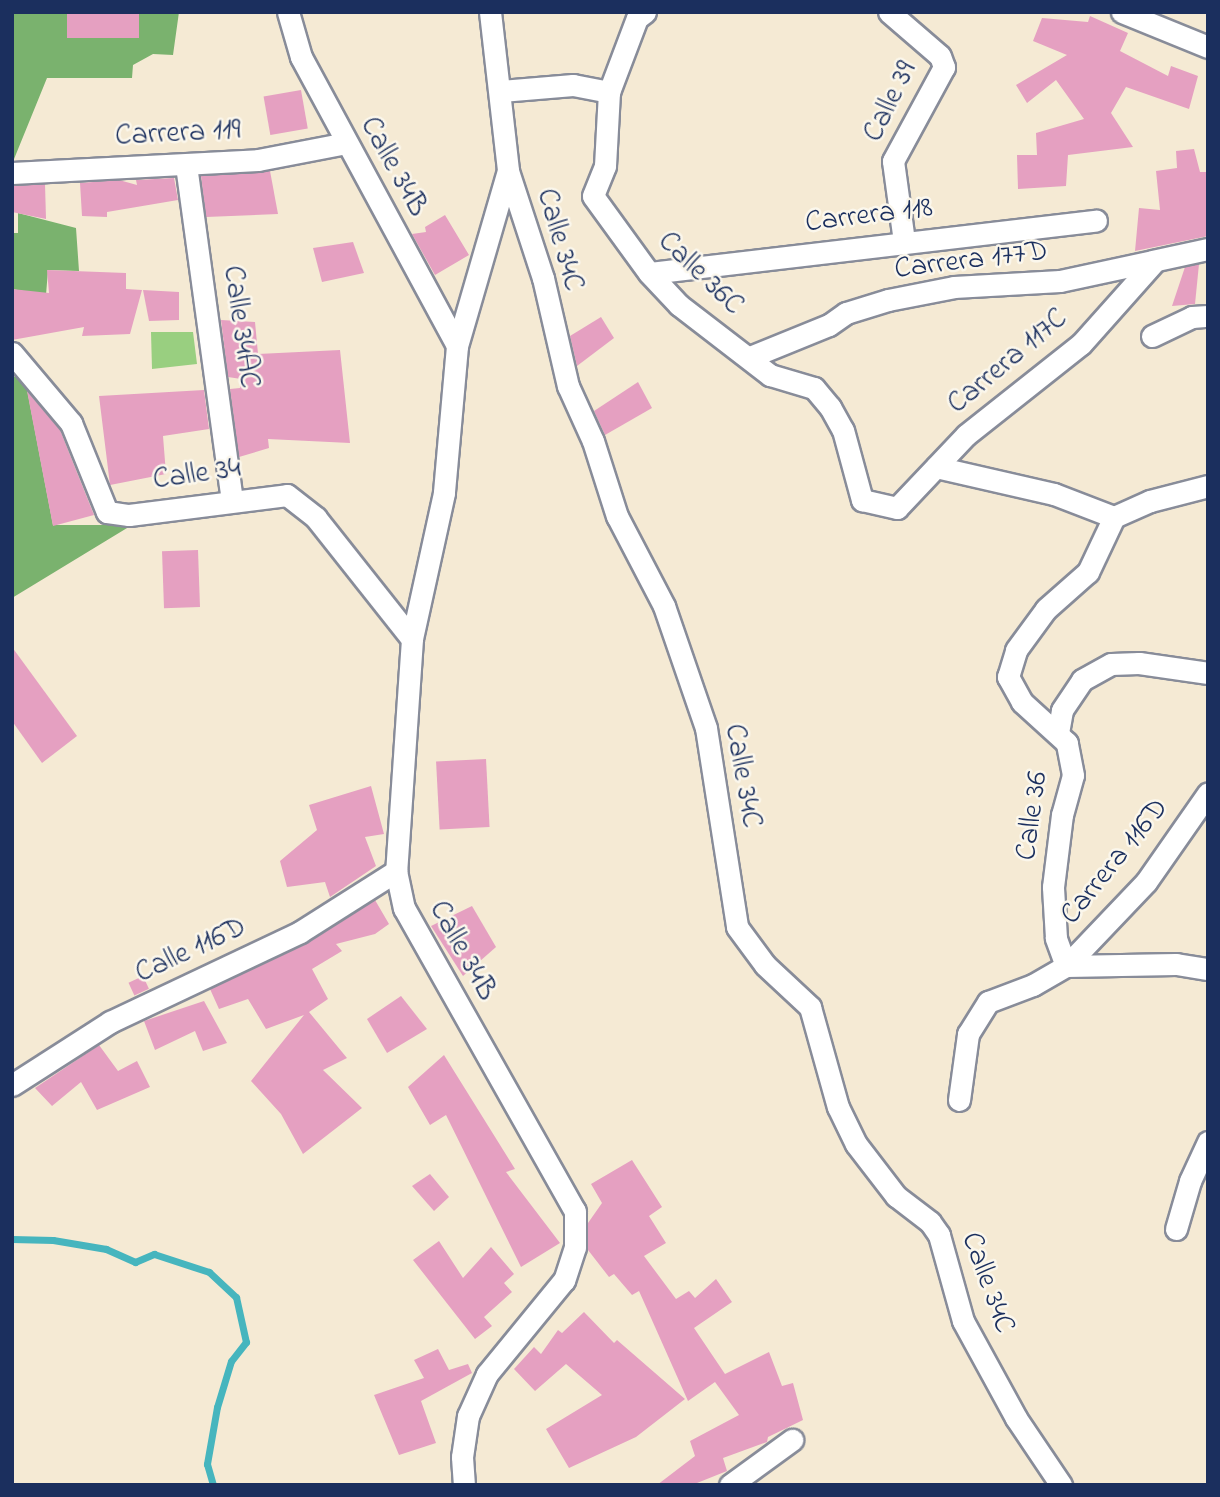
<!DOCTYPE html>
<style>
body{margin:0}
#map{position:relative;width:1220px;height:1497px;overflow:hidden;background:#f5ead4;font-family:"Indie Flower",sans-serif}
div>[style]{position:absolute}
.green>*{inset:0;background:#99cf80}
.forest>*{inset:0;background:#7ab26e}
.stream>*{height:7px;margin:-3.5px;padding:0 3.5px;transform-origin:3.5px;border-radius:3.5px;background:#46b5be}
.building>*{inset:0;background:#e5a0c1;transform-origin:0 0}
.roads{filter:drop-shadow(2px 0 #888c99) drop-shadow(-2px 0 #888c99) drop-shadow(0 2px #888c99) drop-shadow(0 -2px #888c99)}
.street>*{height:21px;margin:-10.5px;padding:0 10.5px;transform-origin:10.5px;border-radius:10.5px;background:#fff}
span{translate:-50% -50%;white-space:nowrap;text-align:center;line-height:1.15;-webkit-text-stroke:5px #fbf7ec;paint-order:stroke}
.street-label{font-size:30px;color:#1b2f5e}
.frame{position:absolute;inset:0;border:14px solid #1b2f5e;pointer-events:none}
</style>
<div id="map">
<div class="green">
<div style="clip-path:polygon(151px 332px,193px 332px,197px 364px,152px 369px)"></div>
</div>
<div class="forest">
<div style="clip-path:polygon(12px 12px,179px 12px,173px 55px,153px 54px,133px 65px,132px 78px,47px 78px,12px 164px)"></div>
<div style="clip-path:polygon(18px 213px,76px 228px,79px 271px,48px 270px,46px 295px,12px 289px,12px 233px,18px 233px)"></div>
<div style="clip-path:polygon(12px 376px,25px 379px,53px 525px,132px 525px,12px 598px)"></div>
</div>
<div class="stream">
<div style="left:12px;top:1239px;width:41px;rotate:1.4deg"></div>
<div style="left:53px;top:1240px;width:54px;rotate:9.6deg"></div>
<div style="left:106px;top:1249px;width:32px;rotate:24deg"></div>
<div style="left:135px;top:1262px;width:21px;rotate:-23deg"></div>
<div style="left:154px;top:1254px;width:58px;rotate:18.1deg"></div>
<div style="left:209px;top:1272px;width:37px;rotate:43deg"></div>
<div style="left:236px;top:1297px;width:46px;rotate:77.5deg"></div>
<div style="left:246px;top:1342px;width:24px;rotate:128deg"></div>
<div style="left:231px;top:1361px;width:48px;rotate:106.9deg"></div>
<div style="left:217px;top:1407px;width:58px;rotate:100deg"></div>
<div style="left:207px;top:1464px;width:22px;rotate:74deg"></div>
</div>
<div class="building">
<div style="left:67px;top:12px;width:72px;height:26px"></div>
<div style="clip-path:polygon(1090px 16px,1128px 33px,1120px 51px,1168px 76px,1171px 66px,1198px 76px,1189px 109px,1126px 87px,1111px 113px,1133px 147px,1068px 155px,1066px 186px,1018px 189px,1017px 155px,1037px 155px,1036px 133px,1084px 119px,1056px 80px,1027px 103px,1016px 85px,1067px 55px,1033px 41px,1042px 18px,1088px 22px)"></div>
<div style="left:301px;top:90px;width:39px;height:38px;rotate:80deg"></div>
<div style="clip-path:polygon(1194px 149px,1200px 172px,1208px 172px,1208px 236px,1135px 251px,1139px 208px,1160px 210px,1156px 171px,1177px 168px,1176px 151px)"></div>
<div style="clip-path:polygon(270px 171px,278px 214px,206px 217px,201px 176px)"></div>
<div style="clip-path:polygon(174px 178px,178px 200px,107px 212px,107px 217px,82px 216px,80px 183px,119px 180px,137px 185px,136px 180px)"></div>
<div style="clip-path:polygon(45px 184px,46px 219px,12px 212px,12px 186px)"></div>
<div style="clip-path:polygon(445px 215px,469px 255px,435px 275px,412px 234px,426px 232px,425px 227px)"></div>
<div style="clip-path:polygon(353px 242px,364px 273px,322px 282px,313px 248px)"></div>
<div style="clip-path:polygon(1199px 264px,1195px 304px,1172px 306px,1185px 267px)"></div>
<div style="clip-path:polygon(47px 270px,126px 273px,126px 289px,142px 290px,130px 334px,82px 336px,84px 327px,12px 340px,12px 289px,49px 293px)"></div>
<div style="clip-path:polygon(143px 290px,179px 292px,179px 320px,149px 321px)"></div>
<div style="clip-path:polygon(601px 317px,614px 338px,577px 366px,570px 336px)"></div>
<div style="clip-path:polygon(221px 320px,255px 322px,258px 354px,340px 350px,350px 443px,268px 439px,269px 448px,239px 457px,230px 389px,240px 388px,241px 379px,228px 377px)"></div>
<div style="clip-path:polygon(638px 382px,652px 408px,605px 435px,594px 411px)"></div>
<div style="clip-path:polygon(204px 390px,209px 429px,163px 436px,166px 474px,110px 485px,99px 396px)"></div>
<div style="clip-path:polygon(27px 391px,60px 430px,94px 515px,53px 526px)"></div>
<div style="left:198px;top:550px;width:57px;height:36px;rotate:88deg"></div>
<div style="clip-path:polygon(12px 647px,77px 736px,42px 763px,12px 721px)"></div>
<div style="left:486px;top:759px;width:68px;height:50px;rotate:87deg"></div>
<div style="clip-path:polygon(371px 786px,384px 834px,365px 837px,376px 866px,330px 897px,325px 882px,287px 887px,280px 861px,317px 830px,309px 805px)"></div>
<div style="clip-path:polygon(375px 900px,389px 924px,375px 934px,336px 944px,342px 951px,312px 969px,328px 999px,309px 1012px,347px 1058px,323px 1070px,362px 1108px,303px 1154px,281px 1114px,251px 1081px,304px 1015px,266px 1029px,248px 999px,219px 1009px,210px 989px,306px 944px)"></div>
<div style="clip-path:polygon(472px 906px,496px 947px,463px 976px,431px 926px)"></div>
<div style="left:143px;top:976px;width:14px;height:16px;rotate:65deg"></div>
<div style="clip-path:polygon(401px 996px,427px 1029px,387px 1053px,367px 1019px)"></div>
<div style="clip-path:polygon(204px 1001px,227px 1043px,203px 1051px,195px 1031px,155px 1050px,144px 1021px)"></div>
<div style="clip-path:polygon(99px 1045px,118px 1071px,137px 1061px,150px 1087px,97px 1110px,81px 1082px,52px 1106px,35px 1088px)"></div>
<div style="clip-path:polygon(444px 1055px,515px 1169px,506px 1172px,560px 1243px,521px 1267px,446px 1115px,430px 1125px,408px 1087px)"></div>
<div style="clip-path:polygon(632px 1160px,662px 1207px,649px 1216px,666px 1243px,644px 1256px,676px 1299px,689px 1291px,695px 1298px,716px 1279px,732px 1302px,694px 1328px,725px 1374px,769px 1352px,782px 1386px,793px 1383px,803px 1420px,768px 1437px,767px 1442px,723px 1458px,727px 1471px,692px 1485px,657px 1485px,695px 1456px,690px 1441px,739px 1415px,715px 1382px,688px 1401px,639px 1291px,632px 1295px,614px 1274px,609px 1277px,588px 1250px,588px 1223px,602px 1203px,591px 1184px)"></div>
<div style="clip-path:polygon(430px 1174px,449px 1197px,434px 1211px,412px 1186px)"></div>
<div style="clip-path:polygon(439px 1241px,463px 1278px,491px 1247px,514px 1274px,504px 1283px,512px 1292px,484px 1317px,492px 1326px,475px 1339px,413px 1260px)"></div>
<div style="clip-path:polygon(584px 1312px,614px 1343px,617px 1340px,685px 1399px,636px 1437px,569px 1468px,546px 1429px,602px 1395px,566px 1364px,535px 1391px,514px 1369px,534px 1347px,541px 1354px,558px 1330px,562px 1333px)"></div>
<div style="clip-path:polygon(438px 1349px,449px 1370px,468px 1364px,472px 1373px,421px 1401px,436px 1443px,399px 1455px,374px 1395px,424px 1378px,414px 1360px)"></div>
</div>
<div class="roads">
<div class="street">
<div style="left:288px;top:12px;width:47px;rotate:73.9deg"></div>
<div style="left:301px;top:57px;width:328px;rotate:61.6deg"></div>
<div style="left:457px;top:346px;width:148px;rotate:95.1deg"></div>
<div style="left:444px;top:493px;width:149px;rotate:102.4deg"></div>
<div style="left:412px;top:639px;width:233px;rotate:93.9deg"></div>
<div style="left:396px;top:871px;width:38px;rotate:78deg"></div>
<div style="left:404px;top:908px;width:348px;rotate:60.6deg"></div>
<div style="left:575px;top:1211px;width:36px;rotate:90deg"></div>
<div style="left:575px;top:1247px;width:35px;rotate:108deg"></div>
<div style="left:564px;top:1280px;width:122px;rotate:129.3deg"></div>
<div style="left:487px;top:1374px;width:46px;rotate:114.3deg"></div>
<div style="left:468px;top:1416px;width:41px;rotate:98.3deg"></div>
<div style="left:462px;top:1457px;width:28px;rotate:86deg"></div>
<div style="left:490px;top:12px;width:160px;rotate:83.5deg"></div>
<div style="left:508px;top:171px;width:113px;rotate:71.9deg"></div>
<div style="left:543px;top:278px;width:111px;rotate:77deg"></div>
<div style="left:568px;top:386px;width:60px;rotate:65.6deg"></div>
<div style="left:593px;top:441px;width:79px;rotate:72.3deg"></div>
<div style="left:617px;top:516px;width:102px;rotate:62.4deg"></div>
<div style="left:664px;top:606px;width:129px;rotate:71deg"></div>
<div style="left:706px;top:728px;width:201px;rotate:81.1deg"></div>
<div style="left:737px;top:927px;width:47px;rotate:53.6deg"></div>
<div style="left:765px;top:965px;width:62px;rotate:43deg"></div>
<div style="left:810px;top:1007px;width:104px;rotate:74.4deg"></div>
<div style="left:838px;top:1107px;width:41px;rotate:64.1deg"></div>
<div style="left:856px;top:1144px;width:66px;rotate:52.4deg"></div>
<div style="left:896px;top:1196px;width:43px;rotate:37.4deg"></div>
<div style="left:930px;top:1222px;width:16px;rotate:55deg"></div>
<div style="left:939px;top:1235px;width:89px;rotate:74.4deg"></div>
<div style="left:963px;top:1321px;width:111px;rotate:61.3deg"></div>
<div style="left:1016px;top:1418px;width:81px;rotate:56.1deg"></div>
<div style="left:645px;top:12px;width:10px;rotate:143deg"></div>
<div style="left:637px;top:18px;width:79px;rotate:110.7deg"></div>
<div style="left:609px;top:92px;width:74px;rotate:93.1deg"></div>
<div style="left:605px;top:166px;width:32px;rotate:112deg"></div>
<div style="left:593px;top:196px;width:95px;rotate:54deg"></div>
<div style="left:649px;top:273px;width:44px;rotate:46.8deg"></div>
<div style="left:679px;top:305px;width:115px;rotate:37.6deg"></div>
<div style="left:770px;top:375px;width:46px;rotate:16.5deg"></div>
<div style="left:814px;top:388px;width:25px;rotate:50deg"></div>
<div style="left:830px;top:407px;width:26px;rotate:61deg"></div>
<div style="left:843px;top:430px;width:73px;rotate:74.8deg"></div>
<div style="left:862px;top:500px;width:36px;rotate:13deg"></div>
<div style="left:897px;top:508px;width:100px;rotate:-46.6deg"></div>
<div style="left:966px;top:435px;width:147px;rotate:-38.4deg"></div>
<div style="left:1081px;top:344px;width:111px;rotate:-48.3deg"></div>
<div style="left:889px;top:12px;width:67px;rotate:40.8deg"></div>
<div style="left:940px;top:56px;width:12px;rotate:70deg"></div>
<div style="left:944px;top:67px;width:107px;rotate:118.5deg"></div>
<div style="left:893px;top:161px;width:81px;rotate:82.2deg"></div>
<div style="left:1122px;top:12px;width:93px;rotate:22.1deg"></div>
<div style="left:501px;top:91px;width:72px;rotate:-4.8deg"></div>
<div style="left:573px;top:85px;width:37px;rotate:11deg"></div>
<div style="left:186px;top:165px;width:337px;rotate:82.2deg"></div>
<div style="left:12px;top:173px;width:246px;rotate:-3deg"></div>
<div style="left:258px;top:160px;width:90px;rotate:-10.9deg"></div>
<div style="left:650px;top:273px;width:449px;rotate:-6.7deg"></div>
<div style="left:1152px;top:336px;width:44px;rotate:-25.4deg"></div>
<div style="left:1192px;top:317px;width:16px;rotate:-4deg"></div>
<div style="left:457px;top:346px;width:182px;rotate:-73.8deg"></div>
<div style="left:12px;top:353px;width:92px;rotate:49.9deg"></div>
<div style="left:71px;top:423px;width:96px;rotate:68deg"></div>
<div style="left:107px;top:512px;width:22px;rotate:8deg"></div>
<div style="left:129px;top:515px;width:159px;rotate:-7.2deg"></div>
<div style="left:287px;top:495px;width:37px;rotate:38deg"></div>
<div style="left:316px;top:518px;width:154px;rotate:51.6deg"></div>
<div style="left:750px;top:357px;width:85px;rotate:-22.1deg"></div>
<div style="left:829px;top:325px;width:21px;rotate:-35deg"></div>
<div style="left:846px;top:313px;width:44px;rotate:-17.2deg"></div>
<div style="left:888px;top:300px;width:67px;rotate:-11.1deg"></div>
<div style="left:954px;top:287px;width:106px;rotate:-3.2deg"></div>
<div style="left:1060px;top:281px;width:151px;rotate:-12.2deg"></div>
<div style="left:936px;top:467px;width:121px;rotate:12.9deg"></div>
<div style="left:1054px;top:494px;width:64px;rotate:21deg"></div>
<div style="left:1114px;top:517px;width:39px;rotate:-24deg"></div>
<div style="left:1150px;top:501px;width:60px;rotate:-14.5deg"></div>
<div style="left:1058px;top:733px;width:23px;rotate:-80deg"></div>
<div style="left:1062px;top:710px;width:36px;rotate:-56deg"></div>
<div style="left:1082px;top:680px;width:33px;rotate:-29deg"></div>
<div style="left:1111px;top:664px;width:28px;rotate:-2deg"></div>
<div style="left:1139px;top:663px;width:70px;rotate:8.2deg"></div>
<div style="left:1066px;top:966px;width:116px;rotate:-46.4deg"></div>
<div style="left:1146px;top:882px;width:108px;rotate:-55.1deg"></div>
<div style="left:1066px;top:966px;width:110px;rotate:-1deg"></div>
<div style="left:1176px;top:964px;width:32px;rotate:9deg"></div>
<div style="left:12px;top:1085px;width:117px;rotate:-32.7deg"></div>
<div style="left:110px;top:1022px;width:210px;rotate:-25.3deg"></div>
<div style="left:300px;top:932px;width:114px;rotate:-32.4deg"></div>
<div style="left:959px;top:1100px;width:67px;rotate:-82.2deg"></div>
<div style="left:968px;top:1034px;width:38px;rotate:-58deg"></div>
<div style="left:988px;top:1002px;width:48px;rotate:-20.7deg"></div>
<div style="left:1033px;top:985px;width:38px;rotate:-30deg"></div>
<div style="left:1066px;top:966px;width:30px;rotate:-110deg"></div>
<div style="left:1056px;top:938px;width:51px;rotate:-93.4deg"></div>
<div style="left:1053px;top:887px;width:73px;rotate:-82.9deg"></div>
<div style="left:1062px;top:815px;width:41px;rotate:-74.6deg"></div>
<div style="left:1073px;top:775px;width:33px;rotate:-101deg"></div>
<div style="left:1067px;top:743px;width:61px;rotate:-137.7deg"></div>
<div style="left:1022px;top:702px;width:29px;rotate:-119deg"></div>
<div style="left:1008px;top:677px;width:28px;rotate:-73deg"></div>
<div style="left:1016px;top:650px;width:51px;rotate:-53.8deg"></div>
<div style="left:1046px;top:609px;width:56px;rotate:-41.4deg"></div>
<div style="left:1088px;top:572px;width:61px;rotate:-64.7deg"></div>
<div style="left:1176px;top:1229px;width:50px;rotate:-73.7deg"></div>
<div style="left:1190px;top:1181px;width:43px;rotate:-65.2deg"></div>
<div style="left:730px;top:1485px;width:77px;rotate:-36deg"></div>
</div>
</div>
<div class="street-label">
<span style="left:891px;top:102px;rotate:-64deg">Calle 39</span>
<span style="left:178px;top:134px;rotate:-3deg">Carrera 119</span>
<span style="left:393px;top:167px;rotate:61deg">Calle 34B</span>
<span style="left:869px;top:216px;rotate:-7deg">Carrera 118</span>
<span style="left:559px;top:240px;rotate:74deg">Calle 34C</span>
<span style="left:971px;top:261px;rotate:-7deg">Carrera 177D</span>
<span style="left:700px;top:274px;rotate:44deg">Calle 36C</span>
<span style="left:240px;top:327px;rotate:82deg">Calle 34AC</span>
<span style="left:1008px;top:362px;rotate:-40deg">Carrera 117C</span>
<span style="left:197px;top:475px;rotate:-8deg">Calle 34</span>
<span style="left:742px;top:776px;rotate:80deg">Calle 34C</span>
<span style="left:1033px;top:816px;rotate:-82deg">Calle 36</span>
<span style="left:1115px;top:862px;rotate:-51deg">Carrera 116D</span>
<span style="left:191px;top:951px;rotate:-25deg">Calle 116D</span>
<span style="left:462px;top:951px;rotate:61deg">Calle 34B</span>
<span style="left:987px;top:1283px;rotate:70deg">Calle 34C</span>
</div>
<div class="frame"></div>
</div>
